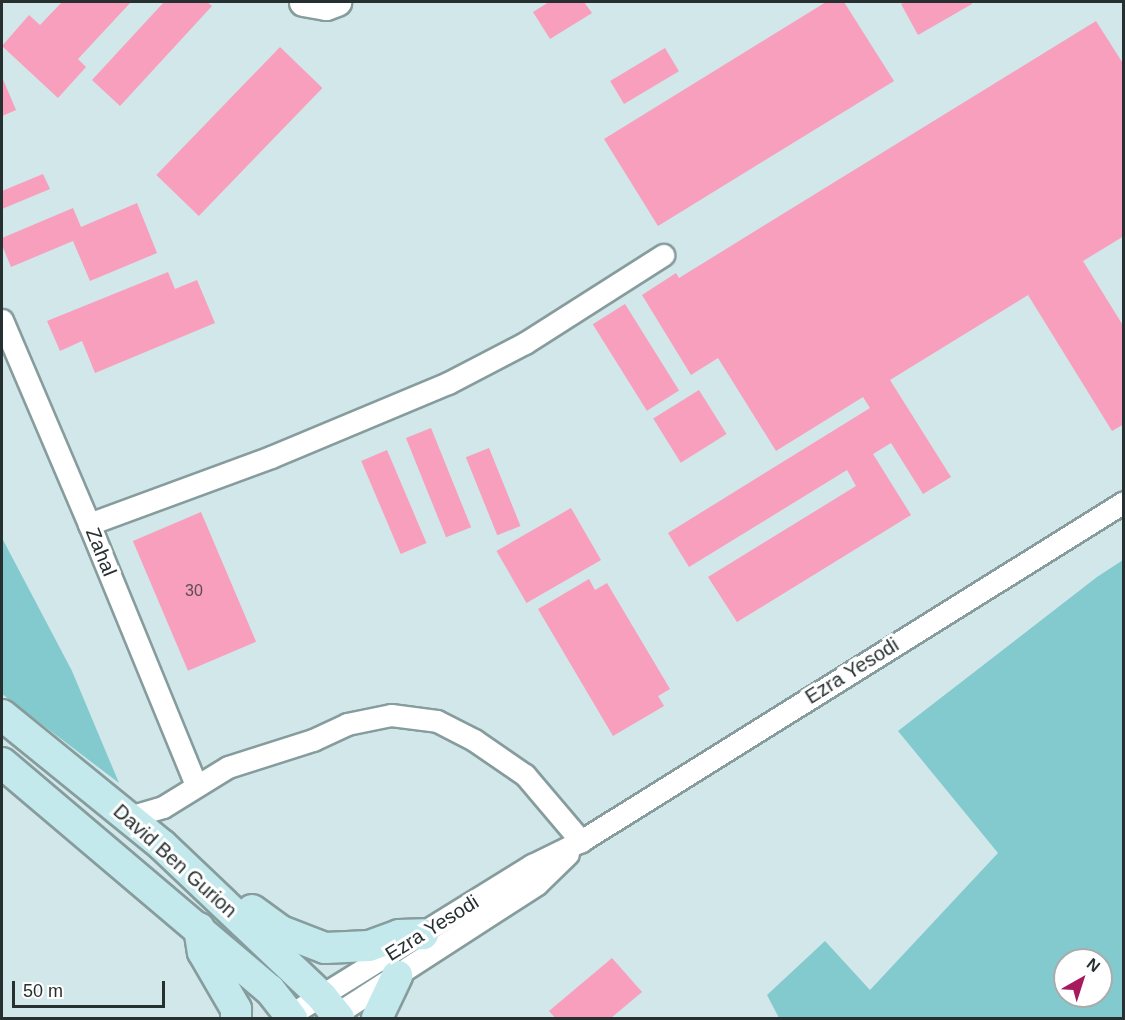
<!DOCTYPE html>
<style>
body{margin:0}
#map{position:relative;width:1125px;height:1020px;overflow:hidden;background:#d1e7e9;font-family:Helvetica,sans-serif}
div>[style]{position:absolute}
.green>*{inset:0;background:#83cacf}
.building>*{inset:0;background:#f89fbd;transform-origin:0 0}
.roads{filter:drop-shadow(2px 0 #869c9d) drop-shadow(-2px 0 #869c9d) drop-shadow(0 2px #869c9d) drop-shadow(0 -2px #869c9d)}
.minor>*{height:21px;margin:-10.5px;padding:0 10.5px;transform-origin:10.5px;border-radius:10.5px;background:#fff}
.tertiary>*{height:27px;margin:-13.5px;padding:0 13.5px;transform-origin:13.5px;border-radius:13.5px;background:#fff}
.secondary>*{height:30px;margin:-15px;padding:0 15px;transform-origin:15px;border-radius:15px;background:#c3e9ec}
span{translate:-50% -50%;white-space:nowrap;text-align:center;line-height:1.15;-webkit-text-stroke:6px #fff;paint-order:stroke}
.number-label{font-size:16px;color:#5b4c53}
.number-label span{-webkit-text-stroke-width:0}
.street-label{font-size:20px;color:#273030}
.frame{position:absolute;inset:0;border:3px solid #273030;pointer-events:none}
.north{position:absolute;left:1053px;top:948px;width:60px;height:60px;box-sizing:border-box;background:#fff;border:2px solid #a9acac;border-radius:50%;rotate:39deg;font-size:16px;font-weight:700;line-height:24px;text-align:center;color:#273030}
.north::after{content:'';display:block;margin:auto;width:21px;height:27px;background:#a71b5e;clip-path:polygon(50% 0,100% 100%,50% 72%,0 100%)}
.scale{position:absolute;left:12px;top:981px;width:153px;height:27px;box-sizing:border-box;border:3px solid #273030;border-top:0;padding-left:8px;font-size:18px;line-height:21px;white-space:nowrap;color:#273030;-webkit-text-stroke:4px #fff;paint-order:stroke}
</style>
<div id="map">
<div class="green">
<div style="clip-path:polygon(2px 538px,72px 671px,119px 783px,2px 694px)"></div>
<div style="clip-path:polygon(evenodd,1123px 560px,1123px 1018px,779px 1018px,767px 995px,825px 941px,870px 990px,998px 853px,898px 731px,1097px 577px,1123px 560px,1065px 960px,1101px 960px,1101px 996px,1065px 996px,1065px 960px)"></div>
</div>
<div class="building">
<div style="clip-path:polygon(62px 2px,131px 2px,78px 59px,86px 67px,58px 98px,2px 46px,29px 15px,40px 25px)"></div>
<div style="clip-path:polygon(164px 2px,207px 2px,212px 6px,120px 106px,92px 80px)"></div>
<div style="clip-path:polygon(549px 2px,584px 2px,592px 13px,550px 39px,533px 12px)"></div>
<div style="clip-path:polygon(826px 2px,844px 2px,894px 81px,658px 226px,604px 139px)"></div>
<div style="clip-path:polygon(905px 2px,971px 2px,972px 4px,918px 35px,901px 4px)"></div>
<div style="clip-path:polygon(1096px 21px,1124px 65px,1124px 236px,1083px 261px,1124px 327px,1124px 424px,1112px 431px,1028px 295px,890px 380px,951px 477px,923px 494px,891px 443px,873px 454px,911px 515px,737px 622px,708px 577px,856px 486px,847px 470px,689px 567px,668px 533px,870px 408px,863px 397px,776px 451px,718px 358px,691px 375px,642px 295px,676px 273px,679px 278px)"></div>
<div style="left:280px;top:47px;width:59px;height:178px;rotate:44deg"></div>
<div style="left:665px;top:48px;width:27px;height:64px;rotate:59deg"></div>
<div style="clip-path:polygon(2px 77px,16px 110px,2px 116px)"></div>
<div style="clip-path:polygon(43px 174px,50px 189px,2px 209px,2px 191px)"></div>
<div style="clip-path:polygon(137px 203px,157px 253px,90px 281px,73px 241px,11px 267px,2px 245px,2px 238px,73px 208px,81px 227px)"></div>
<div style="clip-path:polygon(168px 272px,175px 289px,197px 280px,215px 323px,95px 373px,82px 341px,60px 351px,47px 321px)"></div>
<div style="left:625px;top:304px;width:102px;height:38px;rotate:58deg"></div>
<div style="left:699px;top:390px;width:52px;height:54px;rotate:58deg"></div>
<div style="left:431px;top:428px;width:107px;height:27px;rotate:68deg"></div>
<div style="left:489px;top:448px;width:84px;height:25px;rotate:68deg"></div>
<div style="left:387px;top:450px;width:101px;height:28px;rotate:67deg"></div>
<div style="left:571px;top:508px;width:60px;height:86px;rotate:60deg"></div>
<div style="left:201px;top:512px;width:141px;height:74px;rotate:67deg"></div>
<div style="clip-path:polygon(589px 579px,595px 590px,607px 583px,670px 689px,658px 696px,664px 706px,613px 736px,538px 609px)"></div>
<div style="clip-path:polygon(612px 958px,642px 992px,611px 1018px,555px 1018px,549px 1011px)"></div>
</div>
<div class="roads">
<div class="minor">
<div style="left:2px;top:320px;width:222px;rotate:66.9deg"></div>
<div style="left:89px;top:524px;width:282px;rotate:67.7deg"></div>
<div style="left:89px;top:524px;width:194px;rotate:-20.2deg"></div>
<div style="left:271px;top:457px;width:192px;rotate:-22.7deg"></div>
<div style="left:448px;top:383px;width:87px;rotate:-27.5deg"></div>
<div style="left:525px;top:343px;width:164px;rotate:-32.5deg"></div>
<div style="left:120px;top:808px;width:14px;rotate:34deg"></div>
<div style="left:132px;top:816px;width:32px;rotate:-16deg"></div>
<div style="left:163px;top:807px;width:76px;rotate:-31.6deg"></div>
<div style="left:228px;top:767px;width:89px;rotate:-17.6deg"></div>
<div style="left:313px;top:740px;width:38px;rotate:-25deg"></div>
<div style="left:347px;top:724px;width:45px;rotate:-11.6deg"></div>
<div style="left:391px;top:715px;width:46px;rotate:7.4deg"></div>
<div style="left:437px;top:721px;width:42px;rotate:27.2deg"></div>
<div style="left:474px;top:740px;width:62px;rotate:34.5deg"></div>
<div style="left:525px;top:775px;width:87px;rotate:49.7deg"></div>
<div style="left:285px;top:1018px;width:291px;rotate:-31.8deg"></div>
<div style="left:532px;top:865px;width:55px;rotate:-26.1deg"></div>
<div style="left:581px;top:841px;width:640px;rotate:-31.98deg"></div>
<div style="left:330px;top:1018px;width:247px;rotate:-32.9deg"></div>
<div style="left:537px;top:884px;width:43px;rotate:-44.1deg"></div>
</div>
<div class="tertiary">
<div style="left:303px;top:2px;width:23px;rotate:10deg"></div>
<div style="left:326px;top:6px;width:12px;rotate:-20deg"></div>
</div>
<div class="secondary">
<div style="left:2px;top:715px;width:206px;rotate:39.1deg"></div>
<div style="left:162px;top:845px;width:221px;rotate:43.5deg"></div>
<div style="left:322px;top:997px;width:27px;rotate:51deg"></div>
<div style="left:2px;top:763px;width:351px;rotate:40.3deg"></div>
<div style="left:270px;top:990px;width:36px;rotate:52deg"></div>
<div style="left:252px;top:910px;width:36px;rotate:36deg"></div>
<div style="left:281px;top:931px;width:47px;rotate:21.1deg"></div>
<div style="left:325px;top:948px;width:44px;rotate:-2.6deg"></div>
<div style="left:369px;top:946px;width:32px;rotate:-20deg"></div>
<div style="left:399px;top:935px;width:24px;rotate:-2deg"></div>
<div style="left:199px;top:928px;width:24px;rotate:81deg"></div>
<div style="left:203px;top:952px;width:66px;rotate:59.9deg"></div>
<div style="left:236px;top:1009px;width:9px;rotate:90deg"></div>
<div style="left:377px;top:1018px;width:47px;rotate:-64.5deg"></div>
</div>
</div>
<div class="number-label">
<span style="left:194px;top:591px">30</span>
</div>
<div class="street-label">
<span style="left:101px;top:552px;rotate:68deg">Zahal</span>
<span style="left:852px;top:671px;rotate:-32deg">Ezra Yesodi</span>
<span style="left:175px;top:861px;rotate:42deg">David Ben Gurion</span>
<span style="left:432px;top:928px;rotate:-32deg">Ezra Yesodi</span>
</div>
<div class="frame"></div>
<div class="north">N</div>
<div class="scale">50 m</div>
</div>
